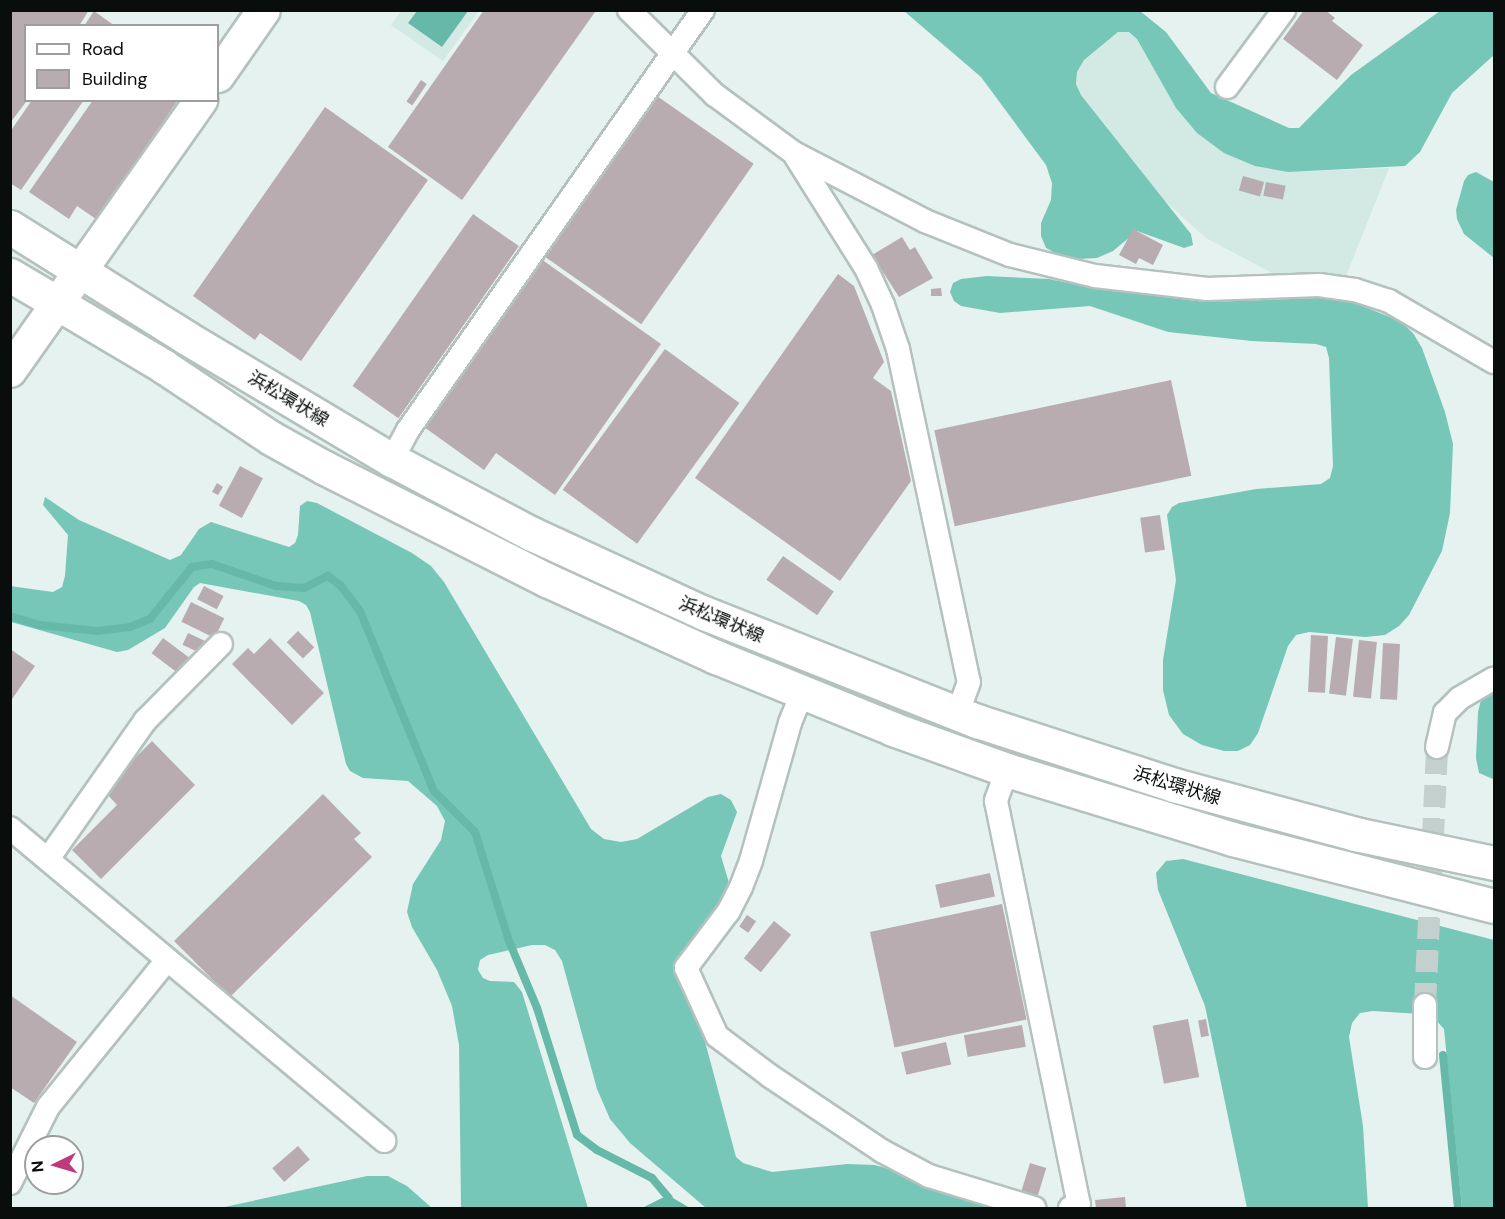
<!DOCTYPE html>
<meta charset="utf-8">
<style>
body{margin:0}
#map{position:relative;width:1505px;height:1219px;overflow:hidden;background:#e5f2ef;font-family:"DM Sans","Noto Sans JP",sans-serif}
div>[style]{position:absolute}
.built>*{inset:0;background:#d2e9e4}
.forest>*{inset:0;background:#76c7b8}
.water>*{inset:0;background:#66b8a9}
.stream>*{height:8px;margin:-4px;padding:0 4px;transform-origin:4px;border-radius:4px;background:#66b8a9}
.building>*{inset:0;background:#b8acb0;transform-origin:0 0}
.street-tunnel>*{height:22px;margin-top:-11px;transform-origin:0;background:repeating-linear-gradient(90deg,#c4d0cd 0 22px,transparent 0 33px)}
.roads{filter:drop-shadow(2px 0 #b4c1be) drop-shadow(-2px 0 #b4c1be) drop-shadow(0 2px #b4c1be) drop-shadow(0 -2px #b4c1be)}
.street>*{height:22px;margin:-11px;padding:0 11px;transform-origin:11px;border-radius:11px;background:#fff}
.secondary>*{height:32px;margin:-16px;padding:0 16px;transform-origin:16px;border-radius:16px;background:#fff}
.primary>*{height:33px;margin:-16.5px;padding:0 16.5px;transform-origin:16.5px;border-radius:16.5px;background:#fff}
span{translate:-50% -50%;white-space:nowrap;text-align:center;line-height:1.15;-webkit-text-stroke:6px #fff;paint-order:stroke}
.street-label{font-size:18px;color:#090d0c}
.frame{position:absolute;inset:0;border:12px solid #090d0c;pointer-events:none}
.legend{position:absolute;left:24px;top:24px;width:195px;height:78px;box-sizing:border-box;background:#fff;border:2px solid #9d9e9e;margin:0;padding:8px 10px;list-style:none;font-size:18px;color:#090d0c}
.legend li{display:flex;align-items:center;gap:12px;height:30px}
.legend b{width:30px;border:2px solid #9d9e9e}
.north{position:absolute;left:24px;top:1135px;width:60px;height:60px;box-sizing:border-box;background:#fff;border:2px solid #9d9e9e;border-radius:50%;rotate:265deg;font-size:16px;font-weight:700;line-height:24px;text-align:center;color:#090d0c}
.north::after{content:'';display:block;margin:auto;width:21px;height:27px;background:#bf3a7d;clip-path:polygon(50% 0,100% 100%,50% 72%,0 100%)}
</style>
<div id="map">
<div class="built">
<div style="clip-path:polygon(401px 11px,479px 11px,443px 61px,391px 25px)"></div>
<div style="clip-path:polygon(1118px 32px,1129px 32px,1288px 172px,1389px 168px,1346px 276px,1320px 273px,1276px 275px,1206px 238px,1165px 201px,1081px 95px,1076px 84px,1077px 72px,1084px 60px)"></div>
</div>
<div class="forest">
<div style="clip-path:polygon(904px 11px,1140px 11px,1166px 32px,1211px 93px,1289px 128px,1299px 128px,1351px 75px,1440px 11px,1494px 11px,1494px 55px,1452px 93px,1420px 152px,1405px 166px,1288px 172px,1255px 166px,1224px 153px,1197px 133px,1176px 108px,1137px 39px,1129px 32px,1118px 32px,1084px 60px,1077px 72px,1076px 84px,1081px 95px,1191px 234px,1193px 245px,1184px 248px,1137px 231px,1113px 251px,1097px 258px,1078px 259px,1057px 254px,1046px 248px,1041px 236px,1041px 223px,1051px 200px,1052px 183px,1046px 165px,981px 77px)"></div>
<div style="clip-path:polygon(1476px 172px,1494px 182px,1494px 258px,1464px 234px,1457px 219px,1456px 210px,1464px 181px,1468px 175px)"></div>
<div style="clip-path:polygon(987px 276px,1049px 279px,1093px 288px,1206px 302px,1319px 298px,1352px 302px,1400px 321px,1413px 333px,1422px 348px,1445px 412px,1453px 444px,1450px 513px,1442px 551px,1409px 615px,1399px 626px,1385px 635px,1365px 637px,1309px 632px,1296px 635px,1288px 646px,1258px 733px,1250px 745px,1238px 751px,1224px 751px,1202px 745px,1183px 734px,1169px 715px,1163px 690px,1163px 660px,1176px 580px,1167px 515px,1172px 507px,1179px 503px,1256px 489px,1321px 484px,1330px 478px,1333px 466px,1329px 358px,1326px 347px,1316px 344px,1252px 341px,1168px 332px,1090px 306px,1000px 313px,961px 306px,954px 301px,950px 292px,953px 283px,961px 279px)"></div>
<div style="clip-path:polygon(45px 497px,79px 520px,170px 560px,181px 555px,199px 529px,211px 522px,289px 547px,295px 543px,298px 535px,300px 506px,307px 501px,317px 503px,412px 553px,431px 566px,444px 582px,591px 829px,604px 839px,621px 842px,637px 839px,708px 797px,721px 794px,731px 800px,737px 812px,721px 856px,729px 883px,726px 892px,719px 907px,682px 956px,736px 1157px,743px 1163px,772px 1172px,847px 1164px,875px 1165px,899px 1172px,925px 1186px,996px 1208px,706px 1208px,630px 1143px,610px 1119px,597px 1089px,562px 961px,555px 950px,545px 945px,532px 945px,488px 955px,480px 960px,478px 970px,483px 978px,490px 981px,514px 982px,522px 992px,588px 1208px,461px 1208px,459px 1045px,452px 1006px,437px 970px,412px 927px,407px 912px,413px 884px,441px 840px,445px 821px,437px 806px,408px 781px,363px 778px,350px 771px,346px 764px,310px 612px,306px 605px,299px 601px,200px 583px,194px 587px,165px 628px,128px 650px,117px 652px,11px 622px,10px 586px,53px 592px,62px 587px,65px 576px,68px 535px,43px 505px)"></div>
<div style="clip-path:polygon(1494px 690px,1494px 779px,1493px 779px,1479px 773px,1476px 758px,1478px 712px,1481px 700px)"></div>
<div style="clip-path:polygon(1183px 859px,1494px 940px,1494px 1208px,1462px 1208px,1444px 1029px,1434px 1018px,1420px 1014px,1373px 1011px,1360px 1013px,1352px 1023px,1349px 1037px,1363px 1126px,1368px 1208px,1247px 1208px,1205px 1006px,1158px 890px,1156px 873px,1166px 861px)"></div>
<div style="clip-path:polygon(367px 1176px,388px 1176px,407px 1186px,432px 1208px,220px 1208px)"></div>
</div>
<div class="water">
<div style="clip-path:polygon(417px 11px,417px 10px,468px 11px,442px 47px,408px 23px)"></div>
<div style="clip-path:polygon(662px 1198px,673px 1198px,690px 1208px,642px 1208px)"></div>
</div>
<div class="stream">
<div style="left:10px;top:616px;width:31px;rotate:17deg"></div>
<div style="left:40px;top:625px;width:58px;rotate:5.9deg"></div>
<div style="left:98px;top:631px;width:32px;rotate:-7deg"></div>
<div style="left:130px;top:627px;width:22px;rotate:-22deg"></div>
<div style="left:150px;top:619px;width:67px;rotate:-51.1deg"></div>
<div style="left:192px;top:567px;width:20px;rotate:-9deg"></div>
<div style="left:212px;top:564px;width:68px;rotate:19deg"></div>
<div style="left:276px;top:586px;width:28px;rotate:4deg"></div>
<div style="left:304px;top:588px;width:27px;rotate:-27deg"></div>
<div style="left:328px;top:576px;width:16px;rotate:38deg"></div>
<div style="left:341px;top:586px;width:31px;rotate:53deg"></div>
<div style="left:360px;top:611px;width:195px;rotate:67.7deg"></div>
<div style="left:434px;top:791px;width:58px;rotate:45deg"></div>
<div style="left:475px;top:832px;width:114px;rotate:72.7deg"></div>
<div style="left:509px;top:941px;width:73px;rotate:67.3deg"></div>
<div style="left:537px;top:1008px;width:133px;rotate:72.5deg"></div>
<div style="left:577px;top:1135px;width:25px;rotate:37deg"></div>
<div style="left:597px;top:1150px;width:62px;rotate:27deg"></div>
<div style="left:652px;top:1178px;width:26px;rotate:50deg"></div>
<div style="left:1443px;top:1055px;width:154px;rotate:84.4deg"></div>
</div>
<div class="building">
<div style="clip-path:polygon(10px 10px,89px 10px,79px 26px,26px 26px,26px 102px,10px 123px)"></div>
<div style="clip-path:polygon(484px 10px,595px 12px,462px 200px,388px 147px)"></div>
<div style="clip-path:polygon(1304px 10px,1325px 10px,1335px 18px,1332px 21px,1363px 45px,1337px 80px,1283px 39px)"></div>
<div style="clip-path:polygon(94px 11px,115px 26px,84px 26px)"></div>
<div style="left:421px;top:80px;width:7px;height:26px;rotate:34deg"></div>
<div style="left:657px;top:96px;width:118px;height:196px;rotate:35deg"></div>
<div style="clip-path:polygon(32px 100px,84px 100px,21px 190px,10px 183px,10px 132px)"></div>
<div style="clip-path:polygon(93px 100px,178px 100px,96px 219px,77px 206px,69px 219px,29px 192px)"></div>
<div style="clip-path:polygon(325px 107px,428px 180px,301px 361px,260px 333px,255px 340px,193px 296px)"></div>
<div style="left:1243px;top:176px;width:22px;height:15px;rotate:16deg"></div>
<div style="left:1266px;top:182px;width:20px;height:14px;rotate:11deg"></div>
<div style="left:473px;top:214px;width:56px;height:210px;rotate:35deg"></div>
<div style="clip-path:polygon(1133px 229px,1163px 245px,1153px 265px,1139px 258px,1136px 264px,1119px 255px)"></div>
<div style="clip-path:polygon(902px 237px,910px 250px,915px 247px,933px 278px,899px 297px,872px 255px)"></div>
<div style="clip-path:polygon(541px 259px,661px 344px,555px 495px,496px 453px,484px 470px,424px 427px)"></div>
<div style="clip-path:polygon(838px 274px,854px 286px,884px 362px,873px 378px,891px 391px,911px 481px,840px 581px,695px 478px)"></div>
<div style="clip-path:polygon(941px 288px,942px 296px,931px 296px,931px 289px)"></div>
<div style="left:665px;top:349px;width:92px;height:174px;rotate:36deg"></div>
<div style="left:1171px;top:380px;width:98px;height:242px;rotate:78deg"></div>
<div style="left:240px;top:466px;width:26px;height:45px;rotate:28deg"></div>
<div style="clip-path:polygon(217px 483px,223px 487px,218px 495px,212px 492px)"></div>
<div style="left:1160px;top:515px;width:35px;height:20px;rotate:82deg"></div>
<div style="left:783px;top:556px;width:62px;height:29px;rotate:35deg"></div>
<div style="left:204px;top:586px;width:22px;height:15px;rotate:27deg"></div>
<div style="left:191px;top:602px;width:37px;height:22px;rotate:26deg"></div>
<div style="left:298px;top:631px;width:23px;height:16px;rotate:45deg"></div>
<div style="left:188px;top:633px;width:23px;height:13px;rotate:25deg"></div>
<div style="left:1311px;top:635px;width:17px;height:57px;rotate:3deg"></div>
<div style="left:1336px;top:637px;width:17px;height:57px;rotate:7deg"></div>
<div style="left:163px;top:638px;width:38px;height:19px;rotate:37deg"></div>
<div style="clip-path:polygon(270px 638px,324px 693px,292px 725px,232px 664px,248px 648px,254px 654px)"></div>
<div style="left:1359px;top:640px;width:18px;height:57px;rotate:6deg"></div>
<div style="left:1383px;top:643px;width:17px;height:56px;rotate:3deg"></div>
<div style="clip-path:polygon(10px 649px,35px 666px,10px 702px)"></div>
<div style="clip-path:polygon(152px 741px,195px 785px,101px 879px,72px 850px,117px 805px,106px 793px,122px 771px)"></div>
<div style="clip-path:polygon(323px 794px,361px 833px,354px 839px,372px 857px,230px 997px,174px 941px)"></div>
<div style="left:990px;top:873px;width:24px;height:56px;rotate:78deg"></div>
<div style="left:1002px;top:904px;width:118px;height:135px;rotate:78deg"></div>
<div style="left:747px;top:915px;width:11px;height:14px;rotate:34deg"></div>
<div style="left:774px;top:921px;width:22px;height:48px;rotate:39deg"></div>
<div style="clip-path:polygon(10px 995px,77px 1042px,34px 1103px,10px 1087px)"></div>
<div style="left:1188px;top:1019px;width:59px;height:36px;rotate:79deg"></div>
<div style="left:1206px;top:1019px;width:17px;height:8px;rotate:80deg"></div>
<div style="left:1022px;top:1025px;width:22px;height:59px;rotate:80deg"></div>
<div style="left:946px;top:1042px;width:23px;height:46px;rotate:77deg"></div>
<div style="left:49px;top:1135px;width:7px;height:10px;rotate:27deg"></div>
<div style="left:298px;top:1146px;width:18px;height:34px;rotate:49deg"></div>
<div style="left:1030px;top:1163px;width:17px;height:29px;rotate:17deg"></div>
<div style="clip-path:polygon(1125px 1197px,1126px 1208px,1096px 1208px,1095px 1200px)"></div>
</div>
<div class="street-tunnel">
<div style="left:1425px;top:1005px;width:258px;rotate:-87.3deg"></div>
</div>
<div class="roads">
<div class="street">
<div style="left:629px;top:10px;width:121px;rotate:44.7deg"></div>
<div style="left:715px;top:95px;width:98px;rotate:36.3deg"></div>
<div style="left:794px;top:153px;width:148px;rotate:27.4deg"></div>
<div style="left:925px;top:221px;width:92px;rotate:21.8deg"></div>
<div style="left:1010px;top:255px;width:88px;rotate:13.9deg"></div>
<div style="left:1095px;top:276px;width:113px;rotate:6.6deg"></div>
<div style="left:1207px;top:289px;width:112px;rotate:-2deg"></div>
<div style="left:1319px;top:285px;width:36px;rotate:8deg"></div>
<div style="left:1355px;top:290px;width:36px;rotate:18deg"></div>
<div style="left:1389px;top:301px;width:121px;rotate:30.2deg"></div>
<div style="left:1227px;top:87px;width:96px;rotate:-53.5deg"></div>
<div style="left:796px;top:157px;width:131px;rotate:57.8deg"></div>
<div style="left:866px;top:268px;width:41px;rotate:65.3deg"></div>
<div style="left:883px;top:305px;width:46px;rotate:71.2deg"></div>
<div style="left:898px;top:349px;width:340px;rotate:78deg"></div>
<div style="left:969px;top:682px;width:33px;rotate:110deg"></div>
<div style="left:392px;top:460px;width:34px;rotate:-62deg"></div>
<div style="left:408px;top:430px;width:513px;rotate:-54.92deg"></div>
<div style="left:802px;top:693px;width:32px;rotate:112deg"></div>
<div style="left:790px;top:723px;width:143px;rotate:105.8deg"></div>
<div style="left:751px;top:861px;width:28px;rotate:111deg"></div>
<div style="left:741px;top:887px;width:28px;rotate:117deg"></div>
<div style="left:728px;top:912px;width:70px;rotate:126.9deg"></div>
<div style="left:686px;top:968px;width:75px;rotate:65.5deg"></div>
<div style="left:717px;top:1036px;width:66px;rotate:37deg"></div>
<div style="left:770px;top:1076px;width:135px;rotate:33.8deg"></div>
<div style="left:882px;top:1151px;width:53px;rotate:28deg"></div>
<div style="left:929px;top:1176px;width:110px;rotate:16.9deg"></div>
<div style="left:1437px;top:747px;width:35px;rotate:-77deg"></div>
<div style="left:1445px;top:713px;width:21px;rotate:-45deg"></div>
<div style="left:1460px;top:698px;width:39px;rotate:-30deg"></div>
<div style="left:1007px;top:770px;width:33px;rotate:110deg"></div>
<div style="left:996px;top:801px;width:411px;rotate:78.4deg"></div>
<div style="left:1079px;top:1204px;width:10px;rotate:156deg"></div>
<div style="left:10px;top:828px;width:488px;rotate:39.9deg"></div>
<div style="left:48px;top:859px;width:169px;rotate:-54.9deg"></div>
<div style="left:145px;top:721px;width:108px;rotate:-45.4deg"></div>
<div style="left:1425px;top:1005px;width:52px;rotate:90deg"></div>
<div style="left:10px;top:1183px;width:85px;rotate:-63.4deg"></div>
<div style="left:48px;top:1107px;width:189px;rotate:-51deg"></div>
</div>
<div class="secondary">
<div style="left:218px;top:76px;width:80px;rotate:-55.1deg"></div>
<div style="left:10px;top:371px;width:332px;rotate:-54.8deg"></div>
</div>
<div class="primary">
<div style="left:10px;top:227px;width:209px;rotate:32.1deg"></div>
<div style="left:187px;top:338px;width:239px;rotate:30.8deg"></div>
<div style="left:392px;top:460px;width:158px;rotate:27.9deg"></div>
<div style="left:532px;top:534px;width:189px;rotate:24.7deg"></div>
<div style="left:704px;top:613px;width:294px;rotate:21.6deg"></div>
<div style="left:977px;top:721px;width:207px;rotate:18deg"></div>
<div style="left:1174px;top:785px;width:188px;rotate:15.1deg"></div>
<div style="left:1355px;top:834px;width:142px;rotate:11.8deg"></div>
<div style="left:10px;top:275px;width:178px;rotate:30.7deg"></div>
<div style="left:163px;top:366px;width:130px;rotate:33.7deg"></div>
<div style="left:271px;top:438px;width:62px;rotate:29.1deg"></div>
<div style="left:325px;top:468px;width:249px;rotate:26.8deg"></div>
<div style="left:547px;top:580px;width:186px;rotate:24.5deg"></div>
<div style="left:716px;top:657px;width:191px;rotate:22.1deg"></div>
<div style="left:893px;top:729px;width:121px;rotate:19.8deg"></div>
<div style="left:1007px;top:770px;width:236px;rotate:17deg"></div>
<div style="left:1233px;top:839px;width:269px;rotate:14.4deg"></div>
</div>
</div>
<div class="street-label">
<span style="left:288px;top:399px;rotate:31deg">浜松環状線</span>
<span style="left:721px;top:620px;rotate:23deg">浜松環状線</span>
<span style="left:1177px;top:786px;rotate:17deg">浜松環状線</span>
</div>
<div class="frame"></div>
<ul class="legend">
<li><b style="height:8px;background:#fff"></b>Road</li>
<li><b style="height:16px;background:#b8acb0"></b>Building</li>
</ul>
<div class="north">N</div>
</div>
